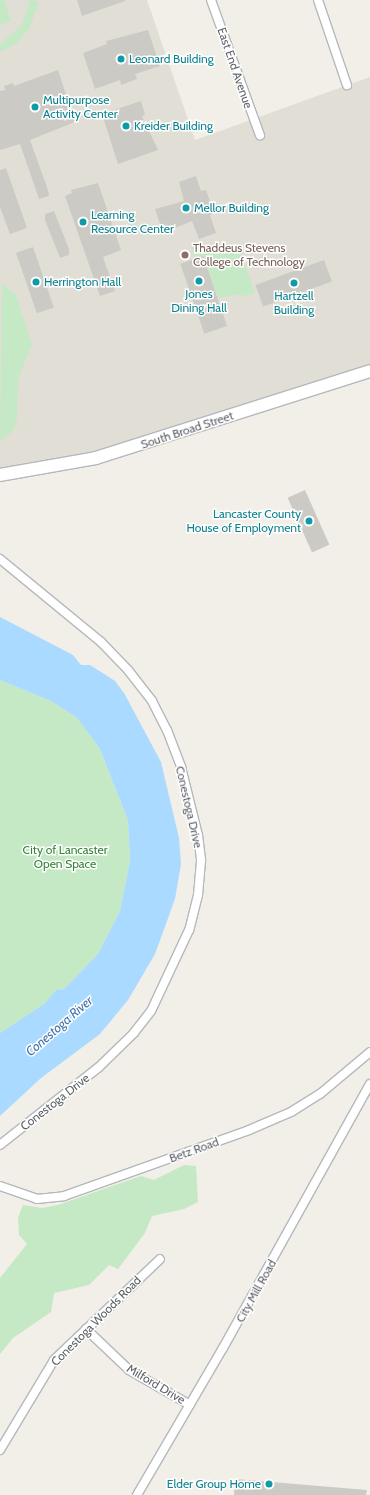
<!DOCTYPE html>
<style>
body{margin:0}
#map{position:relative;width:370px;height:1495px;overflow:hidden;background:#f1efe8;font-family:Cabin,sans-serif}
div>[style]{position:absolute}
.education>*{inset:0;background:#e1ded6}
.green>*{inset:0;background:#c5e8c5}
.water>*{inset:0;background:#aadaff}
.building>*{inset:0;background:#cccac5;transform-origin:0 0}
.roads{filter:drop-shadow(1px 0 #b5b8bc) drop-shadow(-1px 0 #b5b8bc) drop-shadow(0 1px #b5b8bc) drop-shadow(0 -1px #b5b8bc)}
.street>*{height:8px;margin:-4px;padding:0 4px;transform-origin:4px;border-radius:4px;background:#fff}
.secondary>*{height:12px;margin:-6px;padding:0 6px;transform-origin:6px;border-radius:6px;background:#fff}
.dots>*{width:11px;height:11px;translate:-50% -50%;box-sizing:border-box;border:2px solid #fff;border-radius:50%}
span{translate:-50% -50%;white-space:nowrap;text-align:center;line-height:1.15;-webkit-text-stroke:3px #fff;paint-order:stroke}
.culture-label{font-size:12px;color:#0d838f}
.left{translate:0 -50%;text-align:left}
.right{translate:-100% -50%;text-align:right}
.street-label{font-size:12px;color:#5f6368}
.education-label{font-size:12px;color:#785e54}
.park-label{font-size:12px;color:#348238}
.water-label{font-size:13px;color:#4174aa;font-style:italic}
</style>
<div id="map">
<div class="education">
<div style="clip-path:polygon(0 0,147px 0,195px 140px,370px 77px,370px 371px,128px 449px,0 475px)"></div>
</div>
<div class="green">
<div style="clip-path:polygon(0 0,4px 0,11px 21px,0 25px)"></div>
<div style="clip-path:polygon(30px 0,39px 2px,29px 29px,16px 44px,0 52px,0 44px,22px 25px)"></div>
<div style="clip-path:polygon(195px 245px,214px 250px,225px 247px,241px 254px,255px 293px,243px 297px,242px 294px,218px 298px,203px 255px,195px 258px,191px 246px)"></div>
<div style="clip-path:polygon(2px 283px,16px 295px,32px 344px,18px 379px,17px 420px,13px 431px,0 441px)"></div>
<div style="clip-path:polygon(0 680px,51px 701px,76px 717px,99px 747px,128px 820px,130px 861px,120px 911px,98px 954px,64px 989px,56px 990px,44px 1004px,0 1033px)"></div>
<div style="clip-path:polygon(184px 1165px,196px 1166px,198px 1202px,184px 1209px,152px 1216px,145px 1233px,118px 1269px,109px 1265px,89px 1285px,54px 1293px,51px 1312px,13px 1338px,0 1354px,0 1278px,27px 1244px,19px 1235px,18px 1218px,23px 1205px,42px 1208px,58px 1205px,141px 1176px,154px 1180px)"></div>
</div>
<div class="water">
<div style="clip-path:polygon(0 617px,73px 655px,81px 665px,90px 665px,115px 681px,124px 693px,161px 762px,179px 838px,181px 864px,175px 899px,155px 954px,128px 1000px,100px 1034px,41px 1078px,0 1116px,0 1033px,44px 1004px,56px 990px,64px 989px,98px 954px,120px 911px,130px 861px,128px 820px,99px 747px,76px 717px,51px 701px,0 680px)"></div>
</div>
<div class="building">
<div style="clip-path:polygon(77px 0,125px 0,125px 1px,82px 16px)"></div>
<div style="clip-path:polygon(148px 30px,160px 66px,135px 74px,137px 79px,121px 85px,120px 80px,95px 89px,83px 53px,107px 44px,106px 41px)"></div>
<div style="clip-path:polygon(58px 70px,75px 122px,30px 140px,48px 190px,49px 196px,39px 199px,20px 144px,0 150px,0 91px,5px 90px,4px 86px,13px 83px,14px 86px)"></div>
<div style="clip-path:polygon(141px 101px,145px 115px,142px 116px,158px 150px,118px 164px,102px 114px)"></div>
<div style="clip-path:polygon(6px 168px,27px 228px,10px 234px,0 207px,0 170px)"></div>
<div style="clip-path:polygon(196px 176px,201px 191px,206px 190px,214px 213px,210px 215px,216px 233px,199px 239px,192px 221px,163px 233px,155px 209px,184px 201px,179px 182px)"></div>
<div style="clip-path:polygon(98px 183px,121px 250px,103px 257px,115px 291px,100px 296px,65px 196px,72px 193px,71px 190px)"></div>
<div style="clip-path:polygon(54px 211px,69px 249px,69px 255px,60px 258px,45px 220px,45px 214px)"></div>
<div style="left:33px;top:247px;width:64px;height:18px;rotate:71deg"></div>
<div style="left:203px;top:256px;width:74px;height:24px;rotate:71deg"></div>
<div style="left:324px;top:260px;width:23px;height:73px;rotate:70deg"></div>
<div style="left:305px;top:490px;width:60px;height:19px;rotate:66deg"></div>
<div style="clip-path:polygon(235px 1479px,367px 1490px,366px 1495px,234px 1495px)"></div>
</div>
<div class="roads">
<div class="street">
<div style="left:211px;top:0;width:144px;rotate:70.1deg"></div>
<div style="left:318px;top:0;width:90px;rotate:71.2deg"></div>
<div style="left:0;top:559px;width:131px;rotate:39.4deg"></div>
<div style="left:101px;top:642px;width:39px;rotate:46deg"></div>
<div style="left:128px;top:670px;width:39px;rotate:52deg"></div>
<div style="left:152px;top:701px;width:33px;rotate:63deg"></div>
<div style="left:167px;top:730px;width:40px;rotate:69deg"></div>
<div style="left:181px;top:767px;width:70px;rotate:76deg"></div>
<div style="left:198px;top:835px;width:26px;rotate:83deg"></div>
<div style="left:201px;top:861px;width:34px;rotate:95deg"></div>
<div style="left:198px;top:895px;width:36px;rotate:104deg"></div>
<div style="left:189px;top:930px;width:89px;rotate:115.1deg"></div>
<div style="left:151px;top:1011px;width:28px;rotate:128deg"></div>
<div style="left:134px;top:1033px;width:49px;rotate:135.8deg"></div>
<div style="left:99px;top:1067px;width:126px;rotate:141.8deg"></div>
<div style="left:0;top:1186px;width:39px;rotate:19deg"></div>
<div style="left:37px;top:1199px;width:27px;rotate:-6deg"></div>
<div style="left:64px;top:1196px;width:196px;rotate:-19.6deg"></div>
<div style="left:249px;top:1130px;width:46px;rotate:-23.2deg"></div>
<div style="left:291px;top:1112px;width:34px;rotate:-32deg"></div>
<div style="left:320px;top:1094px;width:65px;rotate:-40deg"></div>
<div style="left:86px;top:1329px;width:59px;rotate:43.6deg"></div>
<div style="left:129px;top:1370px;width:70px;rotate:29.8deg"></div>
<div style="left:0;top:1450px;width:105px;rotate:-59deg"></div>
<div style="left:54px;top:1360px;width:146px;rotate:-43.6deg"></div>
<div style="left:137px;top:1495px;width:170px;rotate:-59.7deg"></div>
<div style="left:223px;top:1348px;width:302px;rotate:-60.9deg"></div>
</div>
<div class="secondary">
<div style="left:0;top:475px;width:97px;rotate:-10deg"></div>
<div style="left:96px;top:458px;width:287px;rotate:-17.6deg"></div>
</div>
</div>
<div class="dots">
<div style="left:121px;top:59px;background:#0f9aa8"></div>
<div style="left:35px;top:107px;background:#0f9aa8"></div>
<div style="left:126px;top:126px;background:#0f9aa8"></div>
<div style="left:186px;top:208px;background:#0f9aa8"></div>
<div style="left:83px;top:222px;background:#0f9aa8"></div>
<div style="left:185px;top:255px;background:#8d6e63"></div>
<div style="left:199px;top:281px;background:#0f9aa8"></div>
<div style="left:36px;top:282px;background:#0f9aa8"></div>
<div style="left:294px;top:283px;background:#0f9aa8"></div>
<div style="left:309px;top:521px;background:#0f9aa8"></div>
<div style="left:269px;top:1484px;background:#0f9aa8"></div>
</div>
<div class="culture-label">
<span class="left" style="left:129px;top:59px">Leonard Building</span>
<span class="left" style="left:43px;top:107px">Multipurpose<br>Activity Center</span>
<span class="left" style="left:134px;top:126px">Kreider Building</span>
<span class="left" style="left:194px;top:208px">Mellor Building</span>
<span class="left" style="left:91px;top:222px">Learning<br>Resource Center</span>
<span class="left" style="left:44px;top:282px">Herrington Hall</span>
<span style="left:199px;top:301px">Jones<br>Dining Hall</span>
<span style="left:294px;top:303px">Hartzell<br>Building</span>
<span class="right" style="left:301px;top:521px">Lancaster County<br>House of Employment</span>
<span class="right" style="left:261px;top:1484px">Elder Group Home</span>
</div>
<div class="street-label">
<span style="left:235px;top:68px;rotate:71deg">East End Avenue</span>
<span style="left:187px;top:430px;rotate:-18deg">South Broad Street</span>
<span style="left:189px;top:807px;rotate:77deg">Conestoga Drive</span>
<span style="left:55px;top:1102px;rotate:-38deg">Conestoga Drive</span>
<span style="left:194px;top:1150px;rotate:-20deg">Betz Road</span>
<span style="left:256px;top:1291px;rotate:-61deg">City Mill Road</span>
<span style="left:96px;top:1321px;rotate:-45deg">Conestoga Woods Road</span>
<span style="left:156px;top:1384px;rotate:31deg">Milford Drive</span>
</div>
<div class="education-label">
<span class="left" style="left:193px;top:255px">Thaddeus Stevens<br>College of Technology</span>
</div>
<div class="park-label">
<span style="left:65px;top:857px">City of Lancaster<br>Open Space</span>
</div>
<div class="water-label">
<span style="left:59px;top:1026px;rotate:-41deg">Conestoga River</span>
</div>
</div>
